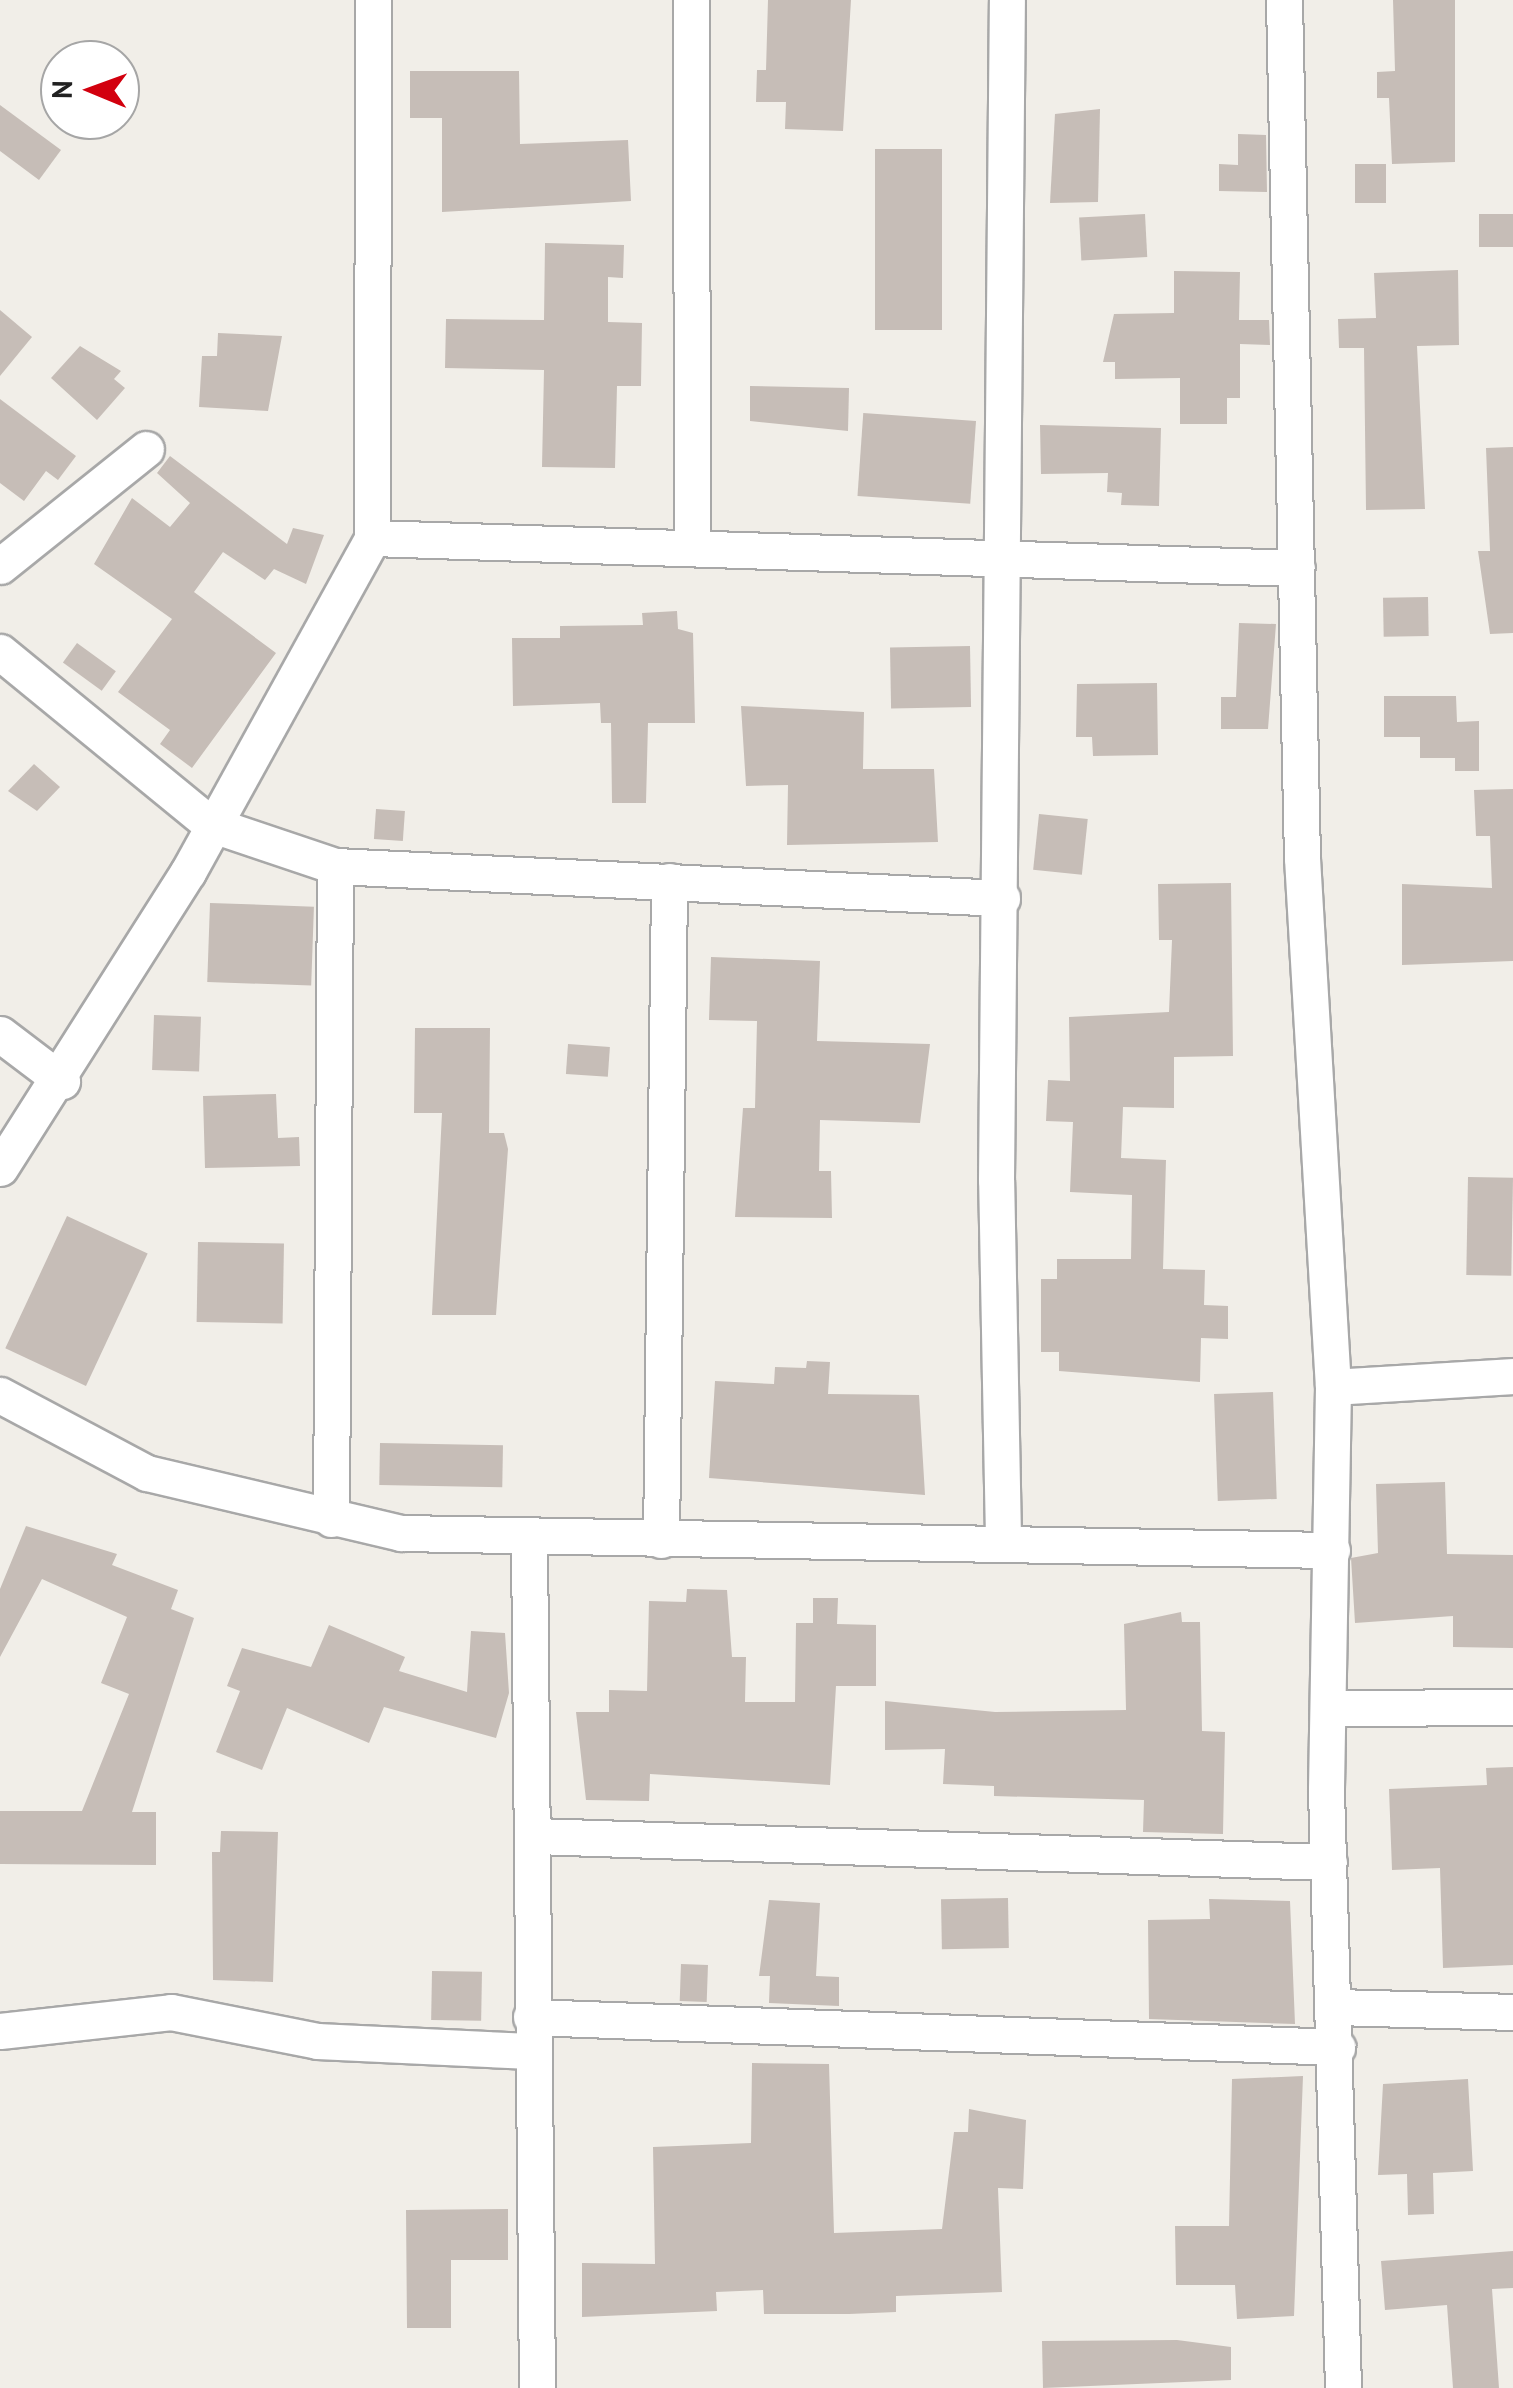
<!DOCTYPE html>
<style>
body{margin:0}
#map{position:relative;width:1513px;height:2388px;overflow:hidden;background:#f1eee8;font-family:"PT Sans",sans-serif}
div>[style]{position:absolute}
.building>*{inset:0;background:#c6bdb7;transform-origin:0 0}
.roads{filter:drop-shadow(2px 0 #a8a8a8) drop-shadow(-2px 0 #a8a8a8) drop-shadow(0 2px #a8a8a8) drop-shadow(0 -2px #a8a8a8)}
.minor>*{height:35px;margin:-17.5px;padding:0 17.5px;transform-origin:17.5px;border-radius:17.5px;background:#fff}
span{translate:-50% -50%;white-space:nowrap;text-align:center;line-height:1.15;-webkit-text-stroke:9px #fff;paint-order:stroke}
.north{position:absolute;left:40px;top:40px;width:100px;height:100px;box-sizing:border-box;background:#fff;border:2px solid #a6a6a6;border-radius:50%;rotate:271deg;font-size:28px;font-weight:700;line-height:40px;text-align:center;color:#212121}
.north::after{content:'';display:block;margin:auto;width:35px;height:45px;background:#d2000e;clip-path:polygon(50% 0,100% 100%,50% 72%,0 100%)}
</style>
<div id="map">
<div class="building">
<div style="clip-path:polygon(768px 0,851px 0,843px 131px,785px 129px,786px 102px,756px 102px,757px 70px,766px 70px)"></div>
<div style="clip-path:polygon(1393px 0,1455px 0,1455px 162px,1392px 164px,1389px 98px,1377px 98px,1377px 72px,1395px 71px)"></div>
<div style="clip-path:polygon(410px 71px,519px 71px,520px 144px,628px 140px,631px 201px,442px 212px,442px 118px,410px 118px)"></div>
<div style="clip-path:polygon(0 105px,61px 150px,39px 180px,0 151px)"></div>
<div style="clip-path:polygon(1100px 109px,1098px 202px,1050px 203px,1055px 114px)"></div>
<div style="clip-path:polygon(1238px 134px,1266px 135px,1267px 192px,1219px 191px,1219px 164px,1238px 165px)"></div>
<div style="left:875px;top:149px;width:67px;height:181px"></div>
<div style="left:1386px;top:164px;width:39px;height:31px;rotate:90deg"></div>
<div style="left:1145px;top:214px;width:43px;height:66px;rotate:87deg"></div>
<div style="left:1479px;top:214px;width:34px;height:33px"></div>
<div style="clip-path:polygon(545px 243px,624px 245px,623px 278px,608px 277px,608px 322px,642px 323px,641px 386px,617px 386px,615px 468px,542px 467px,544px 370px,445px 368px,446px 319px,544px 320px)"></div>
<div style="clip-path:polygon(1458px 270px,1459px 345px,1417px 346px,1425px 509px,1366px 510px,1364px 348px,1339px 348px,1338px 319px,1376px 318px,1374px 273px)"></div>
<div style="clip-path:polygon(1174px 271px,1240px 272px,1239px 320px,1269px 320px,1270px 345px,1240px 344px,1240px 398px,1227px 398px,1227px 424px,1180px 424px,1180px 378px,1115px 379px,1115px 362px,1103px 362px,1114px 314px,1174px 313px)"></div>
<div style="clip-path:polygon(0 310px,32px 337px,0 376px)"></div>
<div style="clip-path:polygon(218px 333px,282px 336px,268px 411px,199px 407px,202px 356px,217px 356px)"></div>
<div style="clip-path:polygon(80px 346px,121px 371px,114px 379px,125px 388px,97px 420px,51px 378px)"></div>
<div style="clip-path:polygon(750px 386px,849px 388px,848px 431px,750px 421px)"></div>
<div style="clip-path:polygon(0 399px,76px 456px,58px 480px,46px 471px,24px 501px,0 483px)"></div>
<div style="left:976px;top:421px;width:83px;height:113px;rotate:94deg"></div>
<div style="clip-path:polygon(1040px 425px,1161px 428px,1159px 506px,1121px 505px,1122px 493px,1107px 492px,1108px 473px,1041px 474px)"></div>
<div style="clip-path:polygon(1513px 447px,1513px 633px,1490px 634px,1478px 551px,1490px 551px,1486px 448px)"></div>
<div style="clip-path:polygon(170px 456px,287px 544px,293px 528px,324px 535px,306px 584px,274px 569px,265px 580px,223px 552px,194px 592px,276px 653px,192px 768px,160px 744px,170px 730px,118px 692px,172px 619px,94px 564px,132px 498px,170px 527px,190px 503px,157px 473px)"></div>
<div style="left:1428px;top:597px;width:39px;height:45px;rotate:89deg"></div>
<div style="clip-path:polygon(677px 611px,678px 629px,693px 633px,695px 723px,648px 723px,646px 803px,612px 803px,611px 723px,601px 723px,600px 703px,513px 706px,512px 638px,560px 638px,560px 626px,643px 625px,642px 613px)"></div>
<div style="clip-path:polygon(1239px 623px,1276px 624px,1268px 729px,1221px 729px,1221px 697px,1236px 697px)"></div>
<div style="left:77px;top:643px;width:48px;height:24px;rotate:36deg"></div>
<div style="left:970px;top:646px;width:61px;height:80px;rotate:89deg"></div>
<div style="clip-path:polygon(1157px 683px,1158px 755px,1093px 756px,1092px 737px,1076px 737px,1077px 684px)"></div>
<div style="clip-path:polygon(1384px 696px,1456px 696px,1457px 722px,1479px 721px,1479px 771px,1455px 771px,1455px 758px,1420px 758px,1420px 737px,1384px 737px)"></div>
<div style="clip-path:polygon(741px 706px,864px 712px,863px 769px,934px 769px,938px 842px,787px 845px,788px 785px,746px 786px)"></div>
<div style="clip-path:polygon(34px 764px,60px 787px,37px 811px,8px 791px)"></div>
<div style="clip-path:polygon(1513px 789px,1513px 961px,1402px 965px,1402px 884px,1492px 888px,1490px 836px,1476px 836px,1474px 790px)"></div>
<div style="left:376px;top:809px;width:29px;height:30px;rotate:4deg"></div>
<div style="left:1039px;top:814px;width:49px;height:56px;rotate:6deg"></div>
<div style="clip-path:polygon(1231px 883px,1233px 1056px,1174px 1057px,1174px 1108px,1123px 1107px,1121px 1158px,1166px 1160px,1163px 1269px,1205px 1270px,1204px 1305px,1228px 1306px,1228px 1339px,1201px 1338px,1200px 1382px,1059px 1371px,1059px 1352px,1041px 1352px,1041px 1279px,1057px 1279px,1057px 1259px,1131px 1259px,1132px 1195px,1070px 1192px,1073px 1122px,1046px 1121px,1048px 1080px,1070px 1081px,1069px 1017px,1169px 1012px,1172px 940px,1159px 940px,1158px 884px)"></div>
<div style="left:210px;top:903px;width:104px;height:79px;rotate:2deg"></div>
<div style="clip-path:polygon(711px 957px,820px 961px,817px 1041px,930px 1044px,920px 1123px,820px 1120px,819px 1171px,831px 1171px,832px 1218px,735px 1217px,743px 1108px,755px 1108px,757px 1021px,709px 1020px)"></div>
<div style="left:154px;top:1015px;width:47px;height:55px;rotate:2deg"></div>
<div style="clip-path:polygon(415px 1028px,490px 1028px,489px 1133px,504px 1133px,508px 1149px,496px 1315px,432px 1315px,442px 1113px,414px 1113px)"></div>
<div style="left:568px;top:1044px;width:42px;height:30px;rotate:4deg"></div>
<div style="clip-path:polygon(276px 1094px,278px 1138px,299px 1137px,300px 1166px,205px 1168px,203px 1096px)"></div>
<div style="left:1468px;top:1177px;width:45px;height:98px;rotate:1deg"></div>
<div style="left:67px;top:1216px;width:89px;height:146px;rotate:25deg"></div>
<div style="left:198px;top:1242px;width:86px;height:80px;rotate:1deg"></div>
<div style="clip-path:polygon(807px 1361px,830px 1362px,828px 1394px,919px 1395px,925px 1495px,709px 1478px,715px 1381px,774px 1384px,775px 1367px,806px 1368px)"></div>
<div style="left:1273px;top:1392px;width:107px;height:59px;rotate:88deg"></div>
<div style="left:380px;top:1443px;width:123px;height:42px;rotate:1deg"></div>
<div style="clip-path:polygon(1445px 1482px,1447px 1554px,1513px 1555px,1513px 1648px,1453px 1647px,1453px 1616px,1355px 1623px,1351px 1558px,1378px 1553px,1376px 1484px)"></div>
<div style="clip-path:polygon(26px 1526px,117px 1554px,112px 1565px,178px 1590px,171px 1609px,194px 1618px,132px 1812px,156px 1812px,156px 1865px,0 1864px,0 1811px,82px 1811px,129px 1694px,101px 1683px,127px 1617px,42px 1579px,0 1657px,0 1589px)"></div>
<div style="clip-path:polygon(687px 1589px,727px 1590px,732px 1657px,746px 1657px,745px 1702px,795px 1702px,796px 1623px,813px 1623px,813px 1598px,838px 1598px,837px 1624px,876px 1625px,876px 1686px,836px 1686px,830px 1785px,650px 1774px,649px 1801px,586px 1800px,576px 1712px,609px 1712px,609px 1690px,647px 1691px,649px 1601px,686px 1602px)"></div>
<div style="clip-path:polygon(1181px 1612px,1182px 1622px,1200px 1622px,1202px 1731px,1225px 1732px,1223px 1834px,1143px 1832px,1144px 1800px,994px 1796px,994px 1786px,943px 1784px,945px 1749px,885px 1750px,885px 1701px,995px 1712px,1126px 1710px,1124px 1624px)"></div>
<div style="clip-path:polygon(329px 1625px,405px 1657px,399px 1671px,467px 1692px,471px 1631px,505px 1633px,509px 1693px,496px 1738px,384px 1707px,369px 1743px,287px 1708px,262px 1770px,216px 1752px,240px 1691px,227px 1686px,242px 1648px,311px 1667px)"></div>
<div style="clip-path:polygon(1513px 1767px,1513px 1965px,1443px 1968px,1440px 1868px,1392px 1870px,1389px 1789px,1487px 1785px,1486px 1768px)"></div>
<div style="clip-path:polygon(221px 1831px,278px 1832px,273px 1982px,213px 1980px,212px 1852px,220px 1852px)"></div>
<div style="left:1008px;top:1898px;width:50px;height:67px;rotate:89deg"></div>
<div style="clip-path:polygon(1209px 1899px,1290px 1901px,1295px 2024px,1149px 2019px,1148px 1920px,1210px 1919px)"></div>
<div style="clip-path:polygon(769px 1900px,820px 1903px,816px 1976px,839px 1977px,839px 2006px,769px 2003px,770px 1976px,759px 1976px)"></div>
<div style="left:681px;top:1964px;width:27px;height:37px;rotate:2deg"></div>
<div style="left:432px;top:1971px;width:50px;height:49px;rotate:1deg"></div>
<div style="clip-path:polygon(752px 2063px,829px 2064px,834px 2233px,942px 2229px,954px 2132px,968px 2132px,969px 2109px,1026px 2120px,1023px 2189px,998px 2188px,1002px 2292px,896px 2296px,896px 2312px,849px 2314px,764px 2314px,763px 2290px,716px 2292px,717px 2311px,582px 2317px,582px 2263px,655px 2264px,653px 2147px,751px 2143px)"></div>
<div style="clip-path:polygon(1303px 2076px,1294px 2316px,1237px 2319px,1235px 2285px,1176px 2285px,1175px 2226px,1229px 2226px,1232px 2079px)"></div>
<div style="clip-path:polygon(1468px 2079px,1473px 2171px,1433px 2173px,1434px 2214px,1408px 2215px,1407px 2174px,1378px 2175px,1383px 2084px)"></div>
<div style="clip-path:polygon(508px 2209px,508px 2260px,451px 2260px,451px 2328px,407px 2328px,406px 2210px)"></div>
<div style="clip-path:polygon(1513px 2251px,1513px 2288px,1492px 2289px,1499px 2388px,1453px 2388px,1447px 2305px,1385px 2310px,1381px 2261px)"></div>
<div style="clip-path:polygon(1177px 2340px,1231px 2347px,1231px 2380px,1043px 2388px,1042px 2341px)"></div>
</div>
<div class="roads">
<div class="minor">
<div style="left:691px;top:0;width:547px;rotate:89.9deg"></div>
<div style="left:1284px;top:0;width:858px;rotate:88.8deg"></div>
<div style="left:1302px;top:858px;width:530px;rotate:86.65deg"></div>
<div style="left:1333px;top:1387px;width:403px;rotate:91deg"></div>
<div style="left:1326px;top:1790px;width:598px;rotate:88.37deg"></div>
<div style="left:372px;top:538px;width:925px;rotate:1.86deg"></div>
<div style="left:0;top:566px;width:187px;rotate:-38.7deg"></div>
<div style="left:0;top:652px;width:271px;rotate:39.3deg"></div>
<div style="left:210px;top:824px;width:132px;rotate:18.6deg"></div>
<div style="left:335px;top:866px;width:668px;rotate:2.75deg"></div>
<div style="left:0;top:1034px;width:78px;rotate:37.2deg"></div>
<div style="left:0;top:1168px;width:351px;rotate:-57.6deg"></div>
<div style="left:188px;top:872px;width:381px;rotate:-61.1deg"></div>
<div style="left:372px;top:538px;width:538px;rotate:-89.89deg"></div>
<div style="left:1333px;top:1387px;width:180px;rotate:-3.5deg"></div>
<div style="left:0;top:1395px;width:166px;rotate:28deg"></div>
<div style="left:147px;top:1473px;width:261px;rotate:13.3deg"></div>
<div style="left:401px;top:1533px;width:931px;rotate:1.05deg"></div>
<div style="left:331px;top:1519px;width:653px;rotate:-89.65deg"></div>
<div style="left:1003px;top:1538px;width:358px;rotate:-91.1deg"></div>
<div style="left:996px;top:1180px;width:1180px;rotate:-89.47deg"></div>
<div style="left:661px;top:1540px;width:659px;rotate:-89.3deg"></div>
<div style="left:529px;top:1541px;width:847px;rotate:89.46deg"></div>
<div style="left:1332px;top:1708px;width:181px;rotate:-0.3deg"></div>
<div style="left:535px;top:1836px;width:794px;rotate:1.88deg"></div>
<div style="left:1336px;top:2007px;width:177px;rotate:1.6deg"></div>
<div style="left:531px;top:2017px;width:807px;rotate:2.13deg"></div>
<div style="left:0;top:2031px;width:172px;rotate:-6.3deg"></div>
<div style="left:171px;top:2012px;width:149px;rotate:11.2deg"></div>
<div style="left:317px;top:2041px;width:214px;rotate:2.7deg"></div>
</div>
</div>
<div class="north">N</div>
</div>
